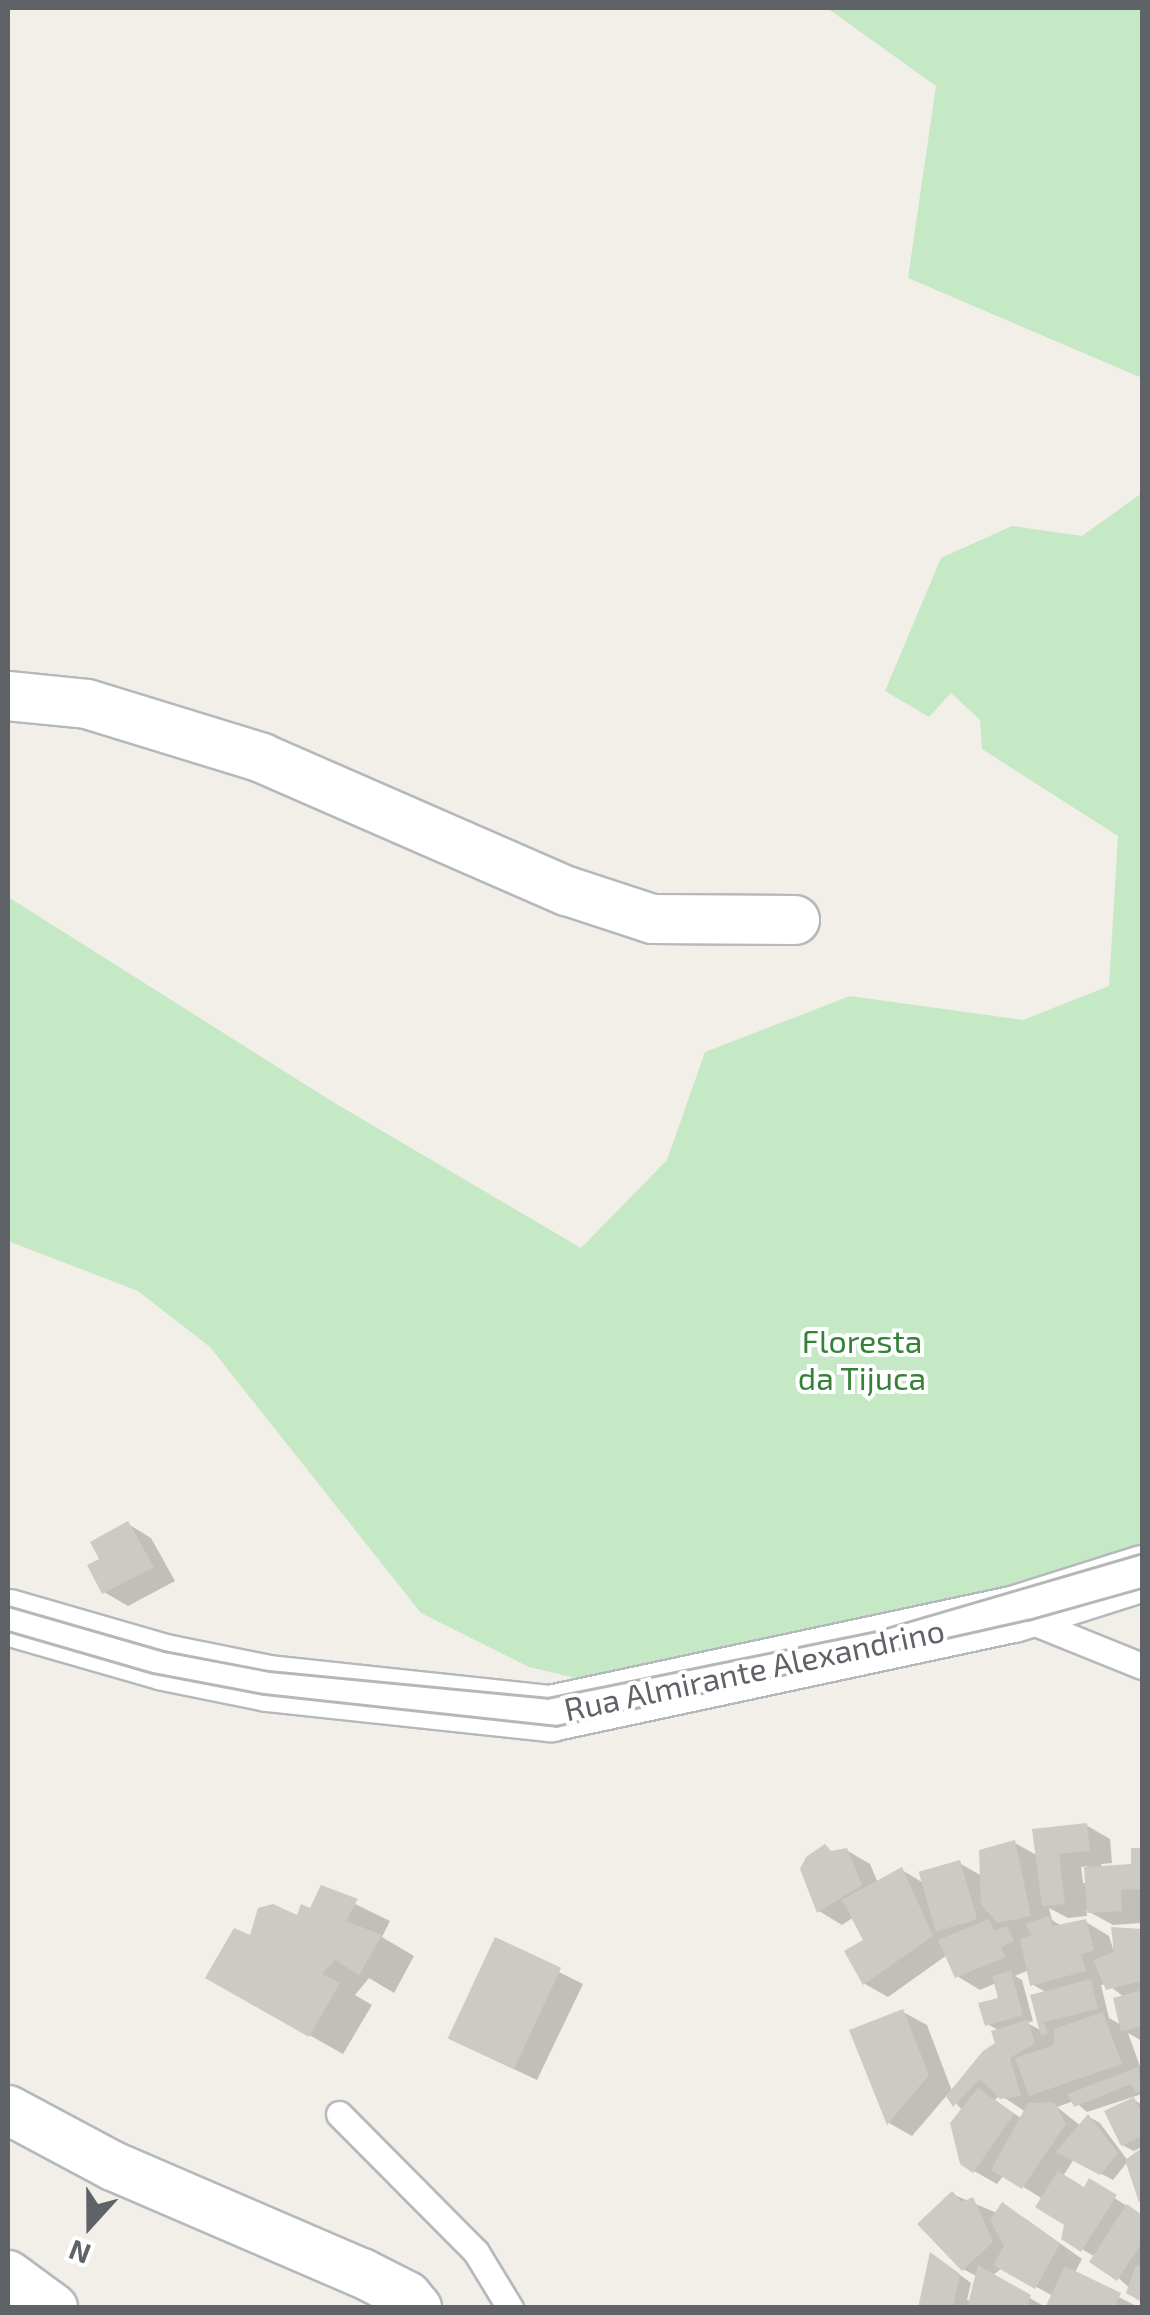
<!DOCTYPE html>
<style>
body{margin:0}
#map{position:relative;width:1150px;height:2315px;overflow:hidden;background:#f1efe8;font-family:"Exo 2",sans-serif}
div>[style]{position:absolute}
.green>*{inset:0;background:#c5e8c5}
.shadow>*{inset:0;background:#0003}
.building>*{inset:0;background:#cccac5;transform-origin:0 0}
.roads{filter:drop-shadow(2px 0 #b5b8bc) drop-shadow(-2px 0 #b5b8bc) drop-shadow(0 2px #b5b8bc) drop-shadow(0 -2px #b5b8bc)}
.service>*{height:25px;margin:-12.5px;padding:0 12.5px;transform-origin:12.5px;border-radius:12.5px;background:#fff}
.minor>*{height:48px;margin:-24px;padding:0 24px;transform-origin:24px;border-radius:24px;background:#fff}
.tertiary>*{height:55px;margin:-27.5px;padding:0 27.5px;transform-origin:27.5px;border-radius:27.5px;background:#fff}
.tram>*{height:2.5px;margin:-1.25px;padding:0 1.25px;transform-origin:1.25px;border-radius:1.25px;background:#b6b7b8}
span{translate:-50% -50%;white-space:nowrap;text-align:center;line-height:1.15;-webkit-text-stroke:8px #fff;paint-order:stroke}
.park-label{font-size:32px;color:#348238}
.street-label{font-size:32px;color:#5f6368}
.frame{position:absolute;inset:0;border:10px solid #5f6368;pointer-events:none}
.north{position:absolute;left:40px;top:2175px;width:100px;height:100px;-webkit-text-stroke:8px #fff;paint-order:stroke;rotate:201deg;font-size:28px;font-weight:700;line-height:40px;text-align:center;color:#5f6368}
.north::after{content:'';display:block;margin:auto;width:35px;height:45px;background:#5f6368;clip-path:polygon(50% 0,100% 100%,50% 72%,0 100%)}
</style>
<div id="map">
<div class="green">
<div style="clip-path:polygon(827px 8px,1142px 8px,1142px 378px,908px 278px,936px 86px)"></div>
<div style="clip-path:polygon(1142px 493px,1142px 1562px,589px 1681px,529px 1667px,421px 1613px,210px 1347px,138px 1291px,8px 1241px,8px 897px,333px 1102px,581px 1248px,667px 1160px,705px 1052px,850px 996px,1023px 1020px,1109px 986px,1118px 836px,982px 749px,980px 720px,951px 693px,929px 717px,885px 691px,941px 558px,1012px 526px,1082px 536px)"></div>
</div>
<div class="shadow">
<div style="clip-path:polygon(128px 1524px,151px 1538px,175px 1581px,128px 1606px,104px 1592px,103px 1560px)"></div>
<div style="clip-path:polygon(evenodd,1086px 1825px,1110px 1839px,1112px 1863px,1101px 1864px,1102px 1869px,1134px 1866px,1133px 1851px,1142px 1850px,1142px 1923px,1113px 1925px,1086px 1910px,1087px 1916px,1068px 1918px,1049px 1908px,1052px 1920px,1063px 1927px,1086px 1922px,1109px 1936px,1113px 1949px,1114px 1930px,1142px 1931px,1142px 2041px,1128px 2033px,1142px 2072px,1142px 2094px,1087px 2112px,1074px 2101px,1057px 2107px,1081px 2126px,1089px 2117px,1100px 2123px,1128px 2161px,1113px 2180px,1074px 2159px,1063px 2176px,1085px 2189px,1090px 2182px,1142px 2216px,1142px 2299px,1095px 2257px,1064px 2238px,1067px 2224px,1043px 2199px,1004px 2175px,997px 2184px,974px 2171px,962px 2110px,948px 2094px,912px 2136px,889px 2123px,853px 2031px,903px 2012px,927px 2025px,952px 2091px,998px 2044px,1000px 2031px,987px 2024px,1001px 2000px,996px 1983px,980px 1990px,957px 1976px,947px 1955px,888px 1997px,865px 1984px,867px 1941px,854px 1917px,842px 1925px,819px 1911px,825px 1847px,834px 1853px,846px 1850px,870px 1864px,878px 1883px,902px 1870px,925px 1884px,959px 1863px,982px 1876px,1015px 1843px,1038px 1856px,1086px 1825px,1087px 1866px,1087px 1883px,1083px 1883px,1081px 1867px,1087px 1866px,1086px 1825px,1029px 1970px,1032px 1984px,1047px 1993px,1042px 2031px,1027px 2023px,1033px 2021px,1022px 1980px,1015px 1976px,1029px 1970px,1086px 1825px,1107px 1984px,1124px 1997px,1123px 2026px,1109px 2018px,1101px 1985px,1107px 1984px,1086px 1825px,1000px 2095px,1026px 2112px,1022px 2119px,995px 2100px,1000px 2095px)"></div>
<div style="clip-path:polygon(322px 1888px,390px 1921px,382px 1937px,414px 1956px,394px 1993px,369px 1978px,355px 1995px,372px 2005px,343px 2054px,208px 1978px,251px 1939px,311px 1911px)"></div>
<div style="clip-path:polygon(496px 1941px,583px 1984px,537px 2080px,474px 2050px)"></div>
<div style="clip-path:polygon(1133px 2099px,1142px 2105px,1142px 2147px,1134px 2151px,1122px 2145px)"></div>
<div style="clip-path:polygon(952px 2194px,997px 2213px,1003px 2205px,1026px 2219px,1082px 2259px,1074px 2274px,1140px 2308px,1047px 2308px,1053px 2296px,1002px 2268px,992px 2276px,1047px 2308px,920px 2308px,941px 2261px,971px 2283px,967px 2300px,971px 2301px,978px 2277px,963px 2269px)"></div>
</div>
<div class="building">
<div style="clip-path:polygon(128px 1521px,154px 1567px,102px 1594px,87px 1565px,99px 1559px,90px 1542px)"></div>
<div style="clip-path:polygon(1087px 1823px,1090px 1851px,1059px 1854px,1065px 1904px,1042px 1906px,1032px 1829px)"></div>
<div style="clip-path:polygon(1015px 1840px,1031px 1916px,997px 1923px,981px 1904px,979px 1850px)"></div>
<div style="clip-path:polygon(825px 1844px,831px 1851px,847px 1848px,862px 1885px,817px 1913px,800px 1869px,806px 1857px)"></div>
<div style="clip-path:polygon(1131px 1848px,1142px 1848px,1142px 1889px,1121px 1890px,1122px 1911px,1087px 1913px,1084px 1867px,1131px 1864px)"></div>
<div style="left:960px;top:1860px;width:62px;height:43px;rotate:74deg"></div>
<div style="clip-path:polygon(902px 1867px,933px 1936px,863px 1985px,844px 1951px,863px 1940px,842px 1900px)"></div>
<div style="clip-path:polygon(321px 1885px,358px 1899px,346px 1921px,382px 1935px,359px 1975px,335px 1960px,322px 1974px,340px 1983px,309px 2037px,205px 1978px,234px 1928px,250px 1935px,258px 1908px,273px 1904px,297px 1915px,301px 1904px,310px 1908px)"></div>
<div style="clip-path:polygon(1049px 1916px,1052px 1926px,1086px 1919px,1094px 1950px,1081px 1955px,1086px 1971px,1030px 1986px,1020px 1939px,1032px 1935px,1025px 1924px)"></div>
<div style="clip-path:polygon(989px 1919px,994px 1931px,1007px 1926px,1014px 1941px,1001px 1947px,1006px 1957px,955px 1978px,938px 1940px)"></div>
<div style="clip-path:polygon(1111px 1927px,1142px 1929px,1142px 1981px,1106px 1990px,1093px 1960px,1114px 1952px)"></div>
<div style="left:495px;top:1937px;width:73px;height:112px;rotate:25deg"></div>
<div style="clip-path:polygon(1011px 1971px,1023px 2015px,985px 2026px,978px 2003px,998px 1998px,992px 1976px)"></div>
<div style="clip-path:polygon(1091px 1979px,1098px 2009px,1044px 2022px,1048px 2034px,1041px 2036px,1030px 1995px)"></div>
<div style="clip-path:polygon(1142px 1990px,1142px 2026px,1121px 2032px,1113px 1998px)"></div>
<div style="clip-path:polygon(903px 2009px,929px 2075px,887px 2125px,849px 2030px)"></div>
<div style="clip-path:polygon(1103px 2012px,1122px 2064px,1029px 2096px,1015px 2058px,1054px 2045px,1054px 2029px)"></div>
<div style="clip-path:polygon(1028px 2020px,1035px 2043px,1010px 2058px,1021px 2096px,1000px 2099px,980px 2079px,953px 2107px,946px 2096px,983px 2051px,995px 2043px,991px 2031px)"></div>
<div style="clip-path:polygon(1138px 2067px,1142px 2092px,1135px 2092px,1131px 2084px,1074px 2107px,1068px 2094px)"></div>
<div style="clip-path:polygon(978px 2088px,1014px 2114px,973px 2173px,960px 2164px,950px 2123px)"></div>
<div style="clip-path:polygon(1134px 2097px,1142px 2115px,1142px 2136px,1121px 2146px,1104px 2111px)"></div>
<div style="clip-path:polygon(1054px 2102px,1066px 2124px,1022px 2189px,991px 2170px,1028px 2103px)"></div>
<div style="clip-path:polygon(1088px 2114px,1118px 2153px,1100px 2175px,1056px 2152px)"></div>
<div style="clip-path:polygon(1142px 2148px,1142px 2201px,1139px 2202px,1125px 2160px)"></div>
<div style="clip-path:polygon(1058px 2171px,1084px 2187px,1089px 2178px,1117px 2195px,1081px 2252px,1061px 2239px,1064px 2225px,1035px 2207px)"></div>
<div style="clip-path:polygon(952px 2191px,962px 2202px,973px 2197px,993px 2242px,962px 2271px,917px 2224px)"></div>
<div style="clip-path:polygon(1002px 2202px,1060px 2244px,1035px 2289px,993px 2265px,1004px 2246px,990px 2220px)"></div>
<div style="clip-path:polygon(1127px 2204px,1142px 2215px,1142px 2242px,1117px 2281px,1089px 2262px)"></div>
<div style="clip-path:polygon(930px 2252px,960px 2274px,953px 2308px,918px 2308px)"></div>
<div style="clip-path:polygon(978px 2265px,1031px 2295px,1027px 2308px,967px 2308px)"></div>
<div style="clip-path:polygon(1136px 2265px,1142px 2268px,1142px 2302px,1126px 2293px)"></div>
<div style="clip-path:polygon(1065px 2266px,1121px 2293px,1114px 2308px,1045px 2308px)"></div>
</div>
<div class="roads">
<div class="service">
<div style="left:1023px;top:1618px;width:128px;rotate:22deg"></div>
<div style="left:339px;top:2114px;width:194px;rotate:45.2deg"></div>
<div style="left:476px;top:2252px;width:66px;rotate:58.7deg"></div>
</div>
<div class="minor">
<div style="left:8px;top:696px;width:79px;rotate:5.8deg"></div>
<div style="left:87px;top:704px;width:183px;rotate:17.1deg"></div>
<div style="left:262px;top:758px;width:333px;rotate:23.6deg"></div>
<div style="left:567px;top:891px;width:89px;rotate:18.2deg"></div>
<div style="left:652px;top:919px;width:143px;rotate:0.4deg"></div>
<div style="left:8px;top:2110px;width:119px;rotate:28.1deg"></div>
<div style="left:113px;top:2166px;width:271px;rotate:23.3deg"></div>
<div style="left:362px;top:2273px;width:51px;rotate:27.1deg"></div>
<div style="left:407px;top:2296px;width:16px;rotate:50deg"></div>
<div style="left:8px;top:2275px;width:56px;rotate:36.3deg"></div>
</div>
<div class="tertiary">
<div style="left:8px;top:1617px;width:162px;rotate:16.1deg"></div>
<div style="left:164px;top:1662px;width:106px;rotate:11.4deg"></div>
<div style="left:268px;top:1683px;width:284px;rotate:6.1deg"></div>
<div style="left:550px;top:1713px;width:473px;rotate:-12.1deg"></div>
<div style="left:1013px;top:1614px;width:135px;rotate:-17.6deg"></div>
</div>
</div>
<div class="tram">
<div style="left:8px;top:1606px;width:162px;rotate:16.1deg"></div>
<div style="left:164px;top:1651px;width:107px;rotate:10.8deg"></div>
<div style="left:269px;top:1671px;width:279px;rotate:5.5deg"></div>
<div style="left:547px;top:1698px;width:336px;rotate:-11.5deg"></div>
<div style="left:876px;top:1631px;width:277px;rotate:-16.3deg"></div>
<div style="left:8px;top:1631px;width:151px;rotate:16.2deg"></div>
<div style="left:153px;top:1673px;width:112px;rotate:10.8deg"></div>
<div style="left:263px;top:1694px;width:295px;rotate:6.2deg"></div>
<div style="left:556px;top:1726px;width:484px;rotate:-12.7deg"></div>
<div style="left:1028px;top:1620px;width:118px;rotate:-15.7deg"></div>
</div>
<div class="park-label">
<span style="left:862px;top:1359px">Floresta<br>da Tijuca</span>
</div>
<div class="street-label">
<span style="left:754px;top:1669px;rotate:-12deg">Rua Almirante Alexandrino</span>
</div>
<div class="frame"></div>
<div class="north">N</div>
</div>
